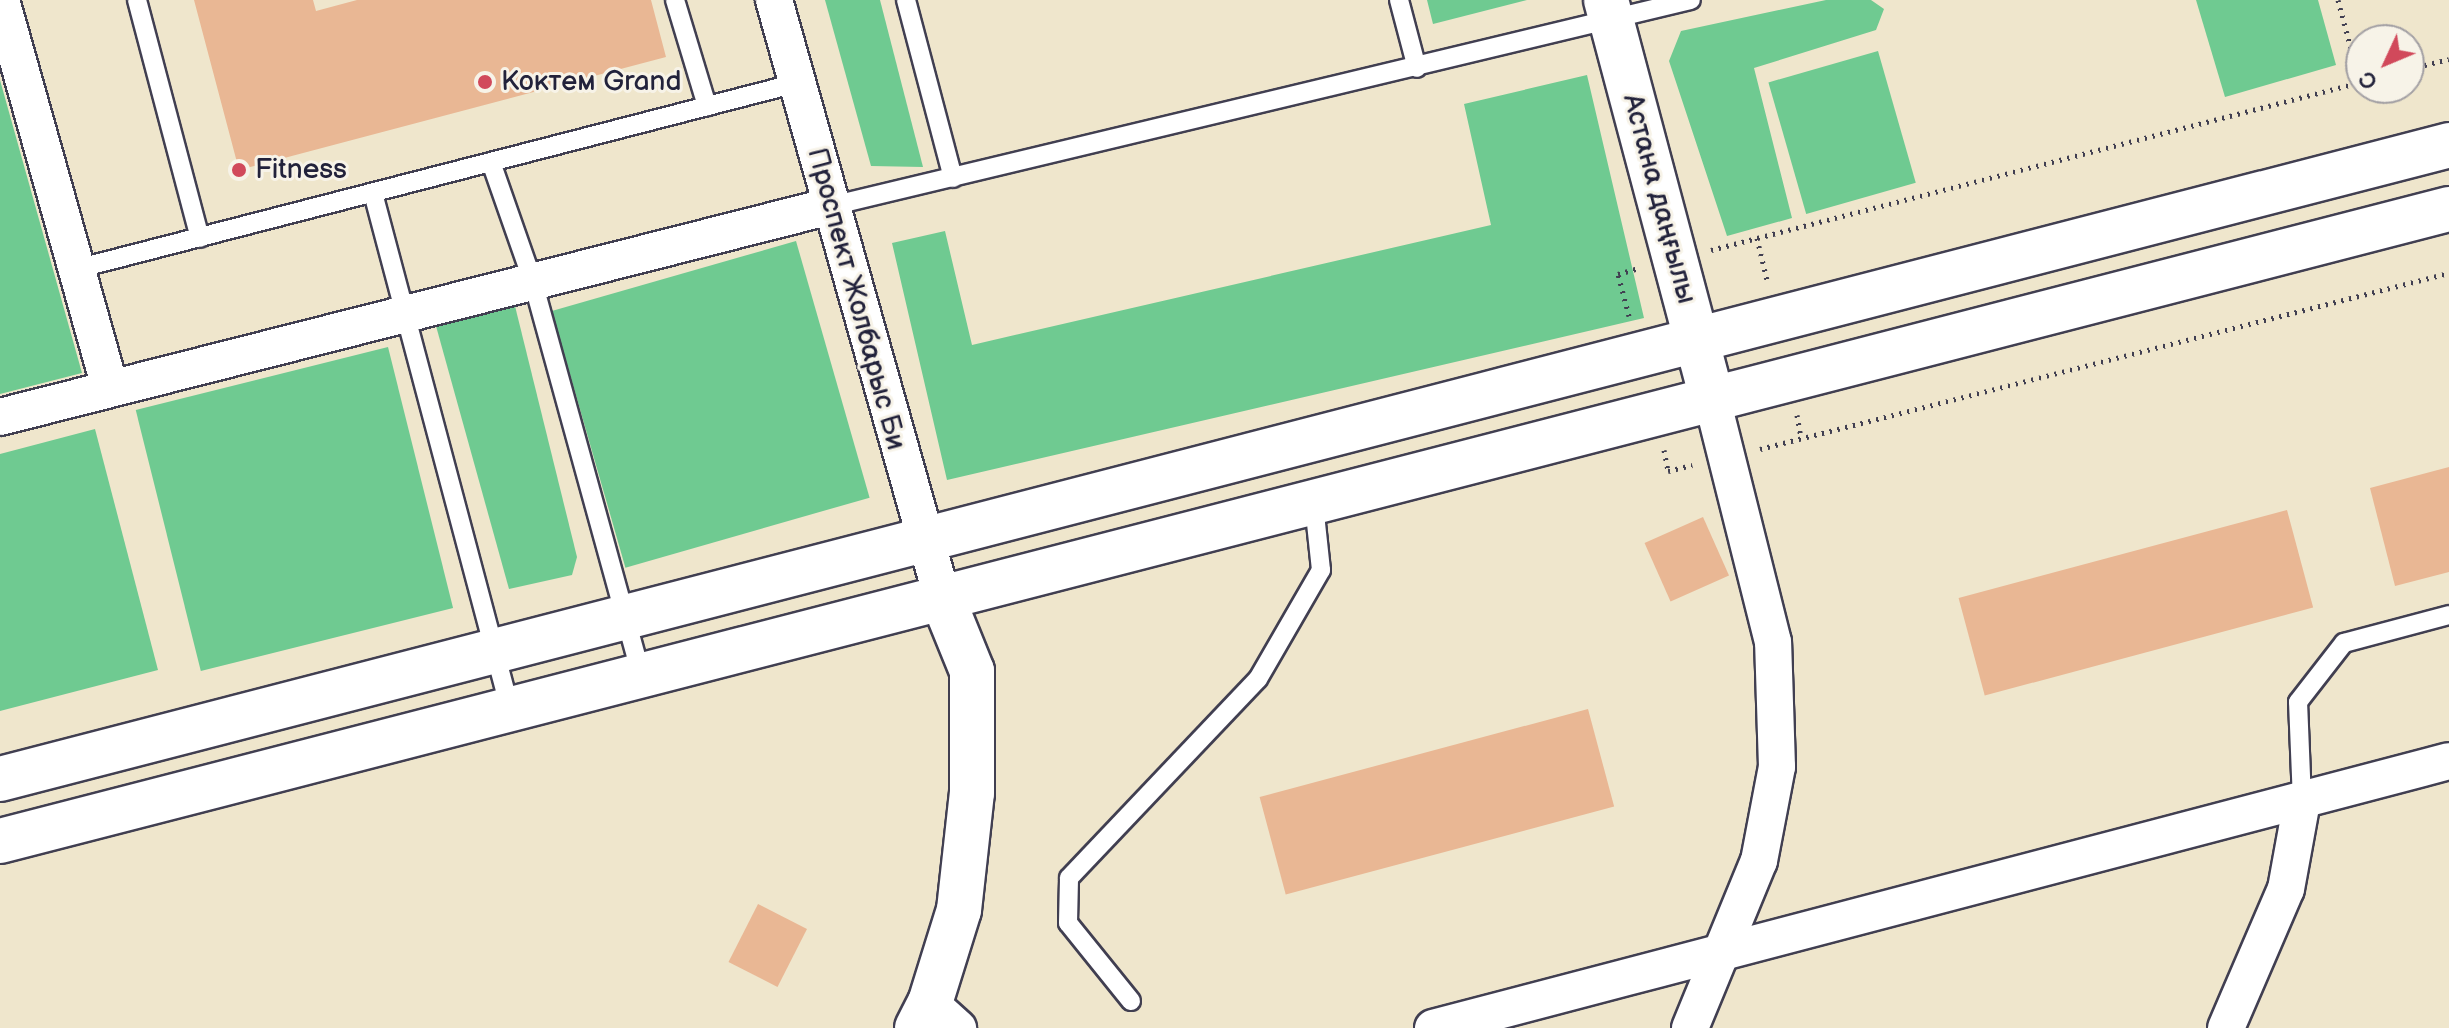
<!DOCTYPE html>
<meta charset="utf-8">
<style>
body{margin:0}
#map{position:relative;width:2449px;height:1028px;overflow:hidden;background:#efe6cc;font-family:"Balsamiq Sans",sans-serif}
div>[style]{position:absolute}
.green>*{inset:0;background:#6fca91;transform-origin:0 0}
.building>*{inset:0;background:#e9b794;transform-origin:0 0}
.path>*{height:5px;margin-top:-2.5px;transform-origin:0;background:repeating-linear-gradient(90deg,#413f51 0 2px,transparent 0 8px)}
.roads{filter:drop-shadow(2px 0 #413f51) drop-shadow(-2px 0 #413f51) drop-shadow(0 2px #413f51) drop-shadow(0 -2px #413f51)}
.service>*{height:18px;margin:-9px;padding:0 9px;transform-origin:9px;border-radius:9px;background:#fff}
.minor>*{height:36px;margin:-18px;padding:0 18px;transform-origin:18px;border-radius:18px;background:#fff}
.tertiary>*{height:44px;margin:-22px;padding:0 22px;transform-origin:22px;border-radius:22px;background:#fff}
.secondary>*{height:44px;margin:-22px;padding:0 22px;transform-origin:22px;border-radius:22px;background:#fff}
.dots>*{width:22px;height:22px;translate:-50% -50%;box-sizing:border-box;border:4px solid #f7f3e8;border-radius:50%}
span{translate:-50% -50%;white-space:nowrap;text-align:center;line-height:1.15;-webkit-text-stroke:6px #f7f3e8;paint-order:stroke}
.poi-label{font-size:28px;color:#22223b}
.left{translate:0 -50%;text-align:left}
.street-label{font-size:28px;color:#22223b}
.north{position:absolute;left:2345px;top:24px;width:80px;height:80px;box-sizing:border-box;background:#f7f3e8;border:2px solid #a29fa3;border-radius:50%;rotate:226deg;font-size:22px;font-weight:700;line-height:32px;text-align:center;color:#22223b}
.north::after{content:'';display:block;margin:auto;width:28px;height:36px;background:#d1495b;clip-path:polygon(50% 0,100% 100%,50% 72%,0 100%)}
</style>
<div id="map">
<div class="green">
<div style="clip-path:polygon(825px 0,880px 0,923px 167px,871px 166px)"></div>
<div style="clip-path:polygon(1427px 0,1527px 0,1433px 24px)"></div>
<div style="clip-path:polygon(1826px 0,1871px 0,1884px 9px,1876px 30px,1754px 68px,1792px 218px,1727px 236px,1669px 61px,1681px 31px)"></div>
<div style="clip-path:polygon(2196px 0,2318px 0,2336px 65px,2225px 97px)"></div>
<div style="left:1878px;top:51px;width:137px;height:114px;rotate:74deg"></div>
<div style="clip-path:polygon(1587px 75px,1644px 318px,947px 480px,892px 243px,945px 231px,972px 345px,1491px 225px,1464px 104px)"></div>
<div style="clip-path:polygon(0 80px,82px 373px,0 394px)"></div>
<div style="left:796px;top:241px;width:267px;height:254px;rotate:74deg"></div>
<div style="clip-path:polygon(514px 302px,577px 557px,572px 575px,509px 589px,436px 326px)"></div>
<div style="left:388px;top:347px;width:269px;height:260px;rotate:76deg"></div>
<div style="clip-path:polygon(95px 429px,158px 670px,0 711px,0 454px)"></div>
</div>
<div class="building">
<div style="clip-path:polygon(194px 0,313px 0,316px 11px,357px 0,651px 0,666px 57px,239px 170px)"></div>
<div style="clip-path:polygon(2449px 467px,2449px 572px,2395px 586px,2370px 488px)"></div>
<div style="left:2287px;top:510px;width:101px;height:340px;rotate:75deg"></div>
<div style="left:1703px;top:517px;width:64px;height:64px;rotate:66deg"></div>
<div style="left:1588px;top:709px;width:101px;height:340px;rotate:75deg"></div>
<div style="left:758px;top:904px;width:55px;height:65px;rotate:27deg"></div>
</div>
<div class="path">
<div style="left:2338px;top:0;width:85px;rotate:75deg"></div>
<div style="left:2409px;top:69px;width:41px;rotate:-14deg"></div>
<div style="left:1757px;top:238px;width:43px;rotate:76.6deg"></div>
<div style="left:1711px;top:250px;width:671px;rotate:-14.49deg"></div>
<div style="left:1629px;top:316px;width:43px;rotate:-104.7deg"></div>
<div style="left:1618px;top:274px;width:19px;rotate:-16deg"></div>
<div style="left:1797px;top:415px;width:23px;rotate:80deg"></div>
<div style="left:1760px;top:449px;width:711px;rotate:-14.33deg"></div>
<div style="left:1664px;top:450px;width:21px;rotate:79deg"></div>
<div style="left:1668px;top:471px;width:25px;rotate:-14deg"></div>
</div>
<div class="roads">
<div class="service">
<div style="left:137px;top:0;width:246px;rotate:75.2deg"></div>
<div style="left:675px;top:0;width:111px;rotate:73.2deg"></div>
<div style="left:906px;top:0;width:184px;rotate:75.2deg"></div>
<div style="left:1399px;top:0;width:70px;rotate:75.2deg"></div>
<div style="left:491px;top:162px;width:127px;rotate:70.7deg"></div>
<div style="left:533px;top:282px;width:408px;rotate:74.6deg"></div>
<div style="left:373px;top:193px;width:534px;rotate:75.13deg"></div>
<div style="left:831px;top:206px;width:884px;rotate:-13.47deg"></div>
<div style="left:76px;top:269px;width:745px;rotate:-14.47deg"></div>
<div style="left:2302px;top:801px;width:99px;rotate:-92.3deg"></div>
<div style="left:2298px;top:702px;width:75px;rotate:-52.1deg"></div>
<div style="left:2344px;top:643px;width:109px;rotate:-14.9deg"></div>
<div style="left:1131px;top:1001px;width:100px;rotate:-128.9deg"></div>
<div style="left:1068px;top:923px;width:45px;rotate:-88.7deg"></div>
<div style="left:1069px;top:878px;width:274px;rotate:-46.5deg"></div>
<div style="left:1258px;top:679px;width:126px;rotate:-60deg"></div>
<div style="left:1321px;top:570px;width:66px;rotate:-96.1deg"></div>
</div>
<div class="minor">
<div style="left:1px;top:0;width:404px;rotate:74.3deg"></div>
<div style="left:774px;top:0;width:620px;rotate:74.28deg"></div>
<div style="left:0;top:417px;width:857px;rotate:-14.25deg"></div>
<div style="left:930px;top:1003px;width:38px;rotate:42deg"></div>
<div style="left:1433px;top:1028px;width:1050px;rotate:-14.72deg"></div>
<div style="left:1690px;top:1028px;width:181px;rotate:-67.6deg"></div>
<div style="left:1759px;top:861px;width:96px;rotate:-79.2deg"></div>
<div style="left:1777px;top:767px;width:125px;rotate:-91.8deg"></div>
<div style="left:1773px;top:642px;width:251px;rotate:-104.1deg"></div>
<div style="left:2226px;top:1028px;width:151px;rotate:-66.7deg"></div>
<div style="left:2286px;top:889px;width:89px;rotate:-79.7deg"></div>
</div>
<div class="tertiary">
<div style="left:1606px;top:0;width:413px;rotate:75.1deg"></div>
<div style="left:917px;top:1028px;width:28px;rotate:-63deg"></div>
<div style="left:930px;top:1003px;width:97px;rotate:-72.7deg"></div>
<div style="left:959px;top:910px;width:118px;rotate:-83.7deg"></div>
<div style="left:972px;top:793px;width:122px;rotate:-90deg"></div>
<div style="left:972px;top:671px;width:80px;rotate:-112.1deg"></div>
</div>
<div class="secondary">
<div style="left:0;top:779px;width:2530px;rotate:-14.51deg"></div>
<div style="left:0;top:841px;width:2529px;rotate:-14.47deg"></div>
</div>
</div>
<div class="dots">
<div style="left:485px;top:82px;background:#d1495b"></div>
<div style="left:239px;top:170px;background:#d1495b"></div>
</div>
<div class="poi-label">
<span class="left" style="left:501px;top:82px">Коктем Grand</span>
<span class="left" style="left:255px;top:170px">Fitness</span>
</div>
<div class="street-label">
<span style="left:1659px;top:199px;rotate:75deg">Астана даңғылы</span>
<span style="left:856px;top:299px;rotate:75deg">Проспект Жолбарыс Би</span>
</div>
<div class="north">С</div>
</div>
